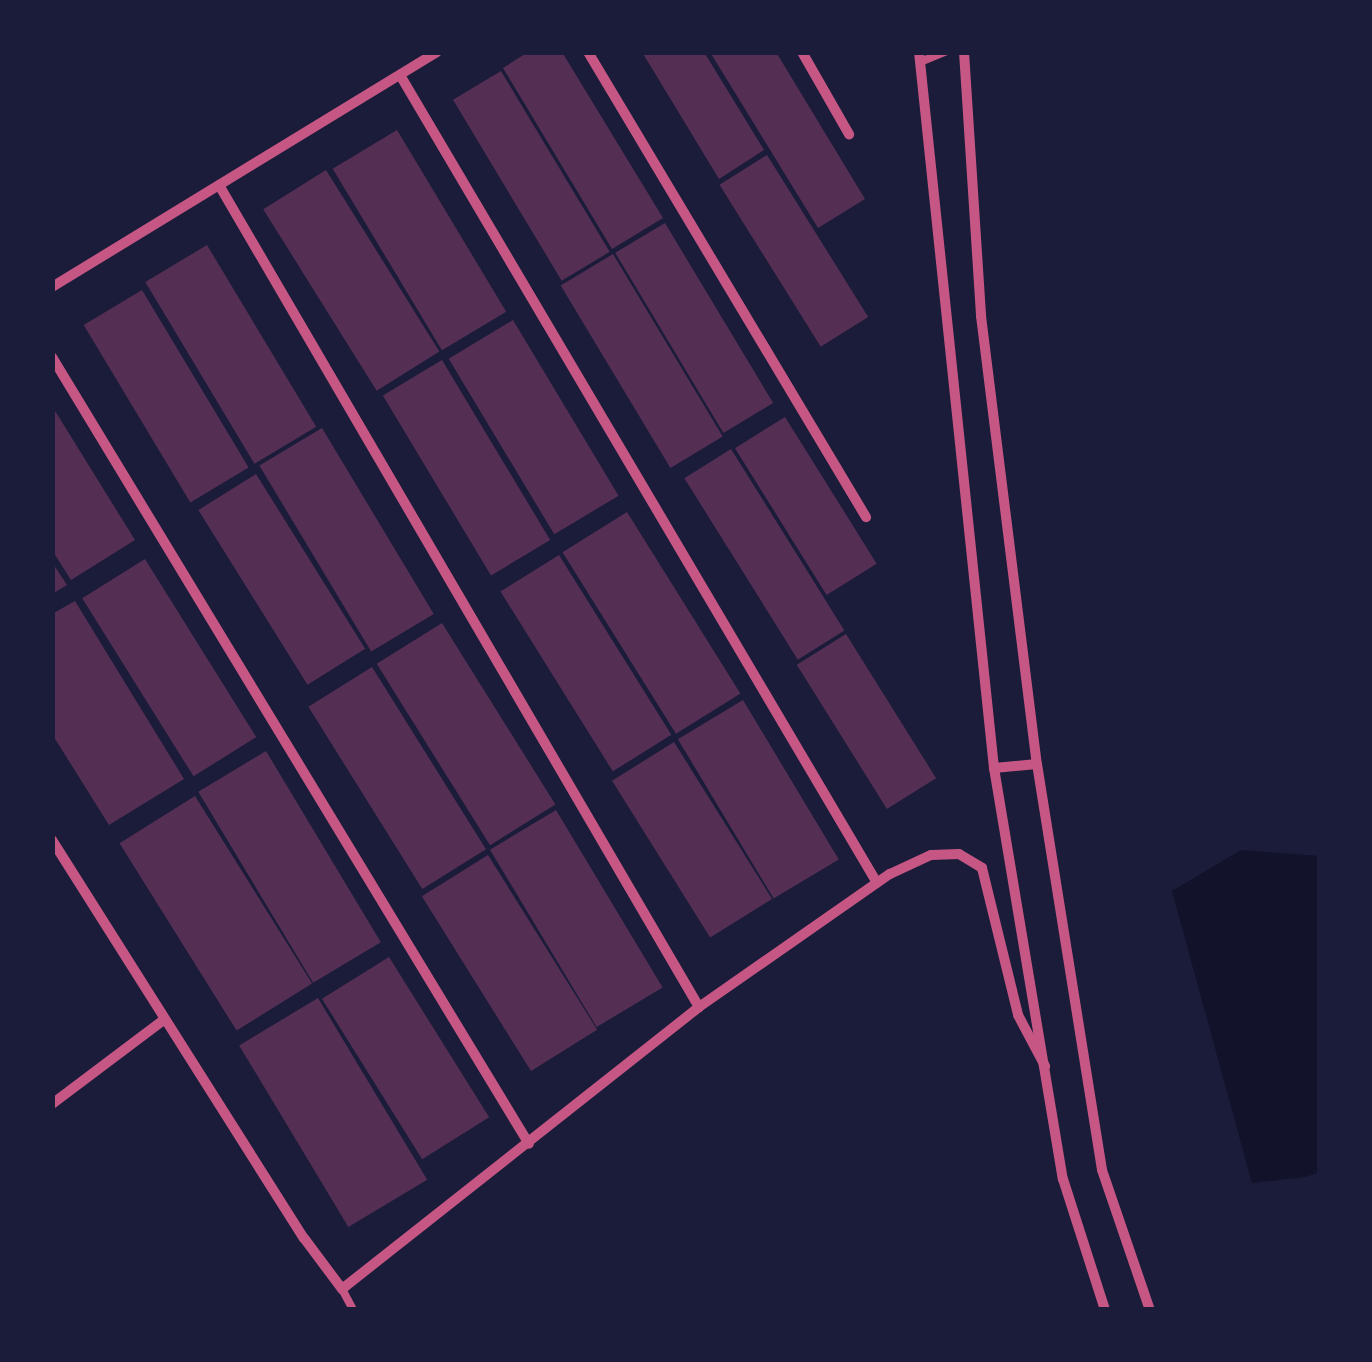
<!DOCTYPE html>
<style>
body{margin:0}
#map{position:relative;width:1372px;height:1362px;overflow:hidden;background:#1b1b3a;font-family:Raleway,sans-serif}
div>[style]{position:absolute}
.water>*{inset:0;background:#12122b}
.building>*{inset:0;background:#542f53;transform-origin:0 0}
.service>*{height:8px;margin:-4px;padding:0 4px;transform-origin:4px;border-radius:4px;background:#c65784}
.minor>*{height:10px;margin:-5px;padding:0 5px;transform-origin:5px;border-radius:5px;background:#c65784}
span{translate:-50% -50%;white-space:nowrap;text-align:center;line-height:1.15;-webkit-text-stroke:10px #1b1b3a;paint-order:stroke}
.frame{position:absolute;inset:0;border:55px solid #1b1b3a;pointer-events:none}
</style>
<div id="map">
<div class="water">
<div style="clip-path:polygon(1241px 850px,1319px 856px,1320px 1172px,1305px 1177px,1252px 1183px,1172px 891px)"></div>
</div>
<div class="building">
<div style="clip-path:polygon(528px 52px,562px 52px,663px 218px,612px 249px,503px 68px)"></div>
<div style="clip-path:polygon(642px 52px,704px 52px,764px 150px,719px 179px)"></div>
<div style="clip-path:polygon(710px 52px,776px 52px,865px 199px,818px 228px)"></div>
<div style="left:501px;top:71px;width:211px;height:56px;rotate:59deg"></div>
<div style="left:397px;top:130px;width:212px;height:75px;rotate:59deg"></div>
<div style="left:767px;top:155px;width:191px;height:56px;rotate:58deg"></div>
<div style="left:326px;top:170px;width:214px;height:74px;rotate:58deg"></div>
<div style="left:665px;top:223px;width:210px;height:58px;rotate:59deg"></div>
<div style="left:207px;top:245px;width:212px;height:72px;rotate:59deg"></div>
<div style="left:613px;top:254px;width:213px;height:61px;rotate:59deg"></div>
<div style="left:142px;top:290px;width:207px;height:68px;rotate:59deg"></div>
<div style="left:513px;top:320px;width:205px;height:75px;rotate:59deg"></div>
<div style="left:442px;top:360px;width:210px;height:69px;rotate:59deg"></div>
<div style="clip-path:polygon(52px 406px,135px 540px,71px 580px,52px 550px)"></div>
<div style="left:785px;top:417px;width:173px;height:59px;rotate:58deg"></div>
<div style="left:322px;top:428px;width:217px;height:73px;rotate:59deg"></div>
<div style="left:731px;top:449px;width:214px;height:55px;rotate:58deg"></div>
<div style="left:256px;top:474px;width:206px;height:68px;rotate:58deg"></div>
<div style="left:627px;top:512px;width:214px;height:76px;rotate:58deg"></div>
<div style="left:559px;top:555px;width:212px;height:69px;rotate:58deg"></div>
<div style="left:145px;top:559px;width:210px;height:74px;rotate:58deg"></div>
<div style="clip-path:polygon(52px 562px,67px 585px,52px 594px)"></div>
<div style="clip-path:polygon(75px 601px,184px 779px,109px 825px,52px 734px,52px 614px)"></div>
<div style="left:442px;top:623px;width:214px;height:77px;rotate:58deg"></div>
<div style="left:846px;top:634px;width:170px;height:58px;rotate:58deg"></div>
<div style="left:372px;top:667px;width:215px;height:75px;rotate:58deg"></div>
<div style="left:743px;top:700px;width:186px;height:76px;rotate:59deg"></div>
<div style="left:674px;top:742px;width:185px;height:73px;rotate:58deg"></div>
<div style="left:266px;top:751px;width:223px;height:79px;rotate:59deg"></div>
<div style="left:195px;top:796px;width:221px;height:89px;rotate:58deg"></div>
<div style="left:556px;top:810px;width:207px;height:77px;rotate:59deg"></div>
<div style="left:488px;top:855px;width:206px;height:78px;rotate:58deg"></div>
<div style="left:389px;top:957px;width:189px;height:79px;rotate:58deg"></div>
<div style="left:318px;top:998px;width:212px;height:92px;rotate:59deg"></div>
</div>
<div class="service">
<div style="left:920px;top:62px;width:27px;rotate:-22deg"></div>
<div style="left:342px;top:1289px;width:24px;rotate:62deg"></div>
</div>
<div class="minor">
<div style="left:588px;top:52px;width:542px;rotate:59.13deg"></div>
<div style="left:802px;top:52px;width:95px;rotate:60.2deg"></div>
<div style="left:919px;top:52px;width:720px;rotate:84.02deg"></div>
<div style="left:994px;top:768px;width:417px;rotate:80.5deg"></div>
<div style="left:1063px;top:1179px;width:138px;rotate:72.2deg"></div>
<div style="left:964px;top:52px;width:265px;rotate:86.3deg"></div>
<div style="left:981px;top:316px;width:451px;rotate:82.9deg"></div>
<div style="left:1037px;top:764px;width:411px;rotate:80.9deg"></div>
<div style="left:1102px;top:1170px;width:148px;rotate:71.1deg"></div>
<div style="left:400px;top:75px;width:938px;rotate:59.44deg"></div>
<div style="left:219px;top:185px;width:952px;rotate:59.72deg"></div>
<div style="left:52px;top:287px;width:451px;rotate:-31.4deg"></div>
<div style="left:52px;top:357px;width:920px;rotate:58.78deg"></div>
<div style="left:994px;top:768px;width:43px;rotate:-5.3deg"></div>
<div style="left:52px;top:840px;width:471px;rotate:57.7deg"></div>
<div style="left:304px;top:1238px;width:64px;rotate:53.3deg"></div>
<div style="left:342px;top:1289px;width:455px;rotate:-38.3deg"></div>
<div style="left:699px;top:1007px;width:233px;rotate:-34.9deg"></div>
<div style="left:890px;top:874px;width:45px;rotate:-24.9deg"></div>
<div style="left:931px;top:855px;width:28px;rotate:-2deg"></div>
<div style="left:959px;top:854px;width:27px;rotate:31deg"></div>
<div style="left:982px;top:868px;width:151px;rotate:76.2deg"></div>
<div style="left:1018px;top:1015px;width:58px;rotate:62.1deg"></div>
<div style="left:52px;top:1104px;width:141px;rotate:-37deg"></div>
</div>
<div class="frame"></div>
</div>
